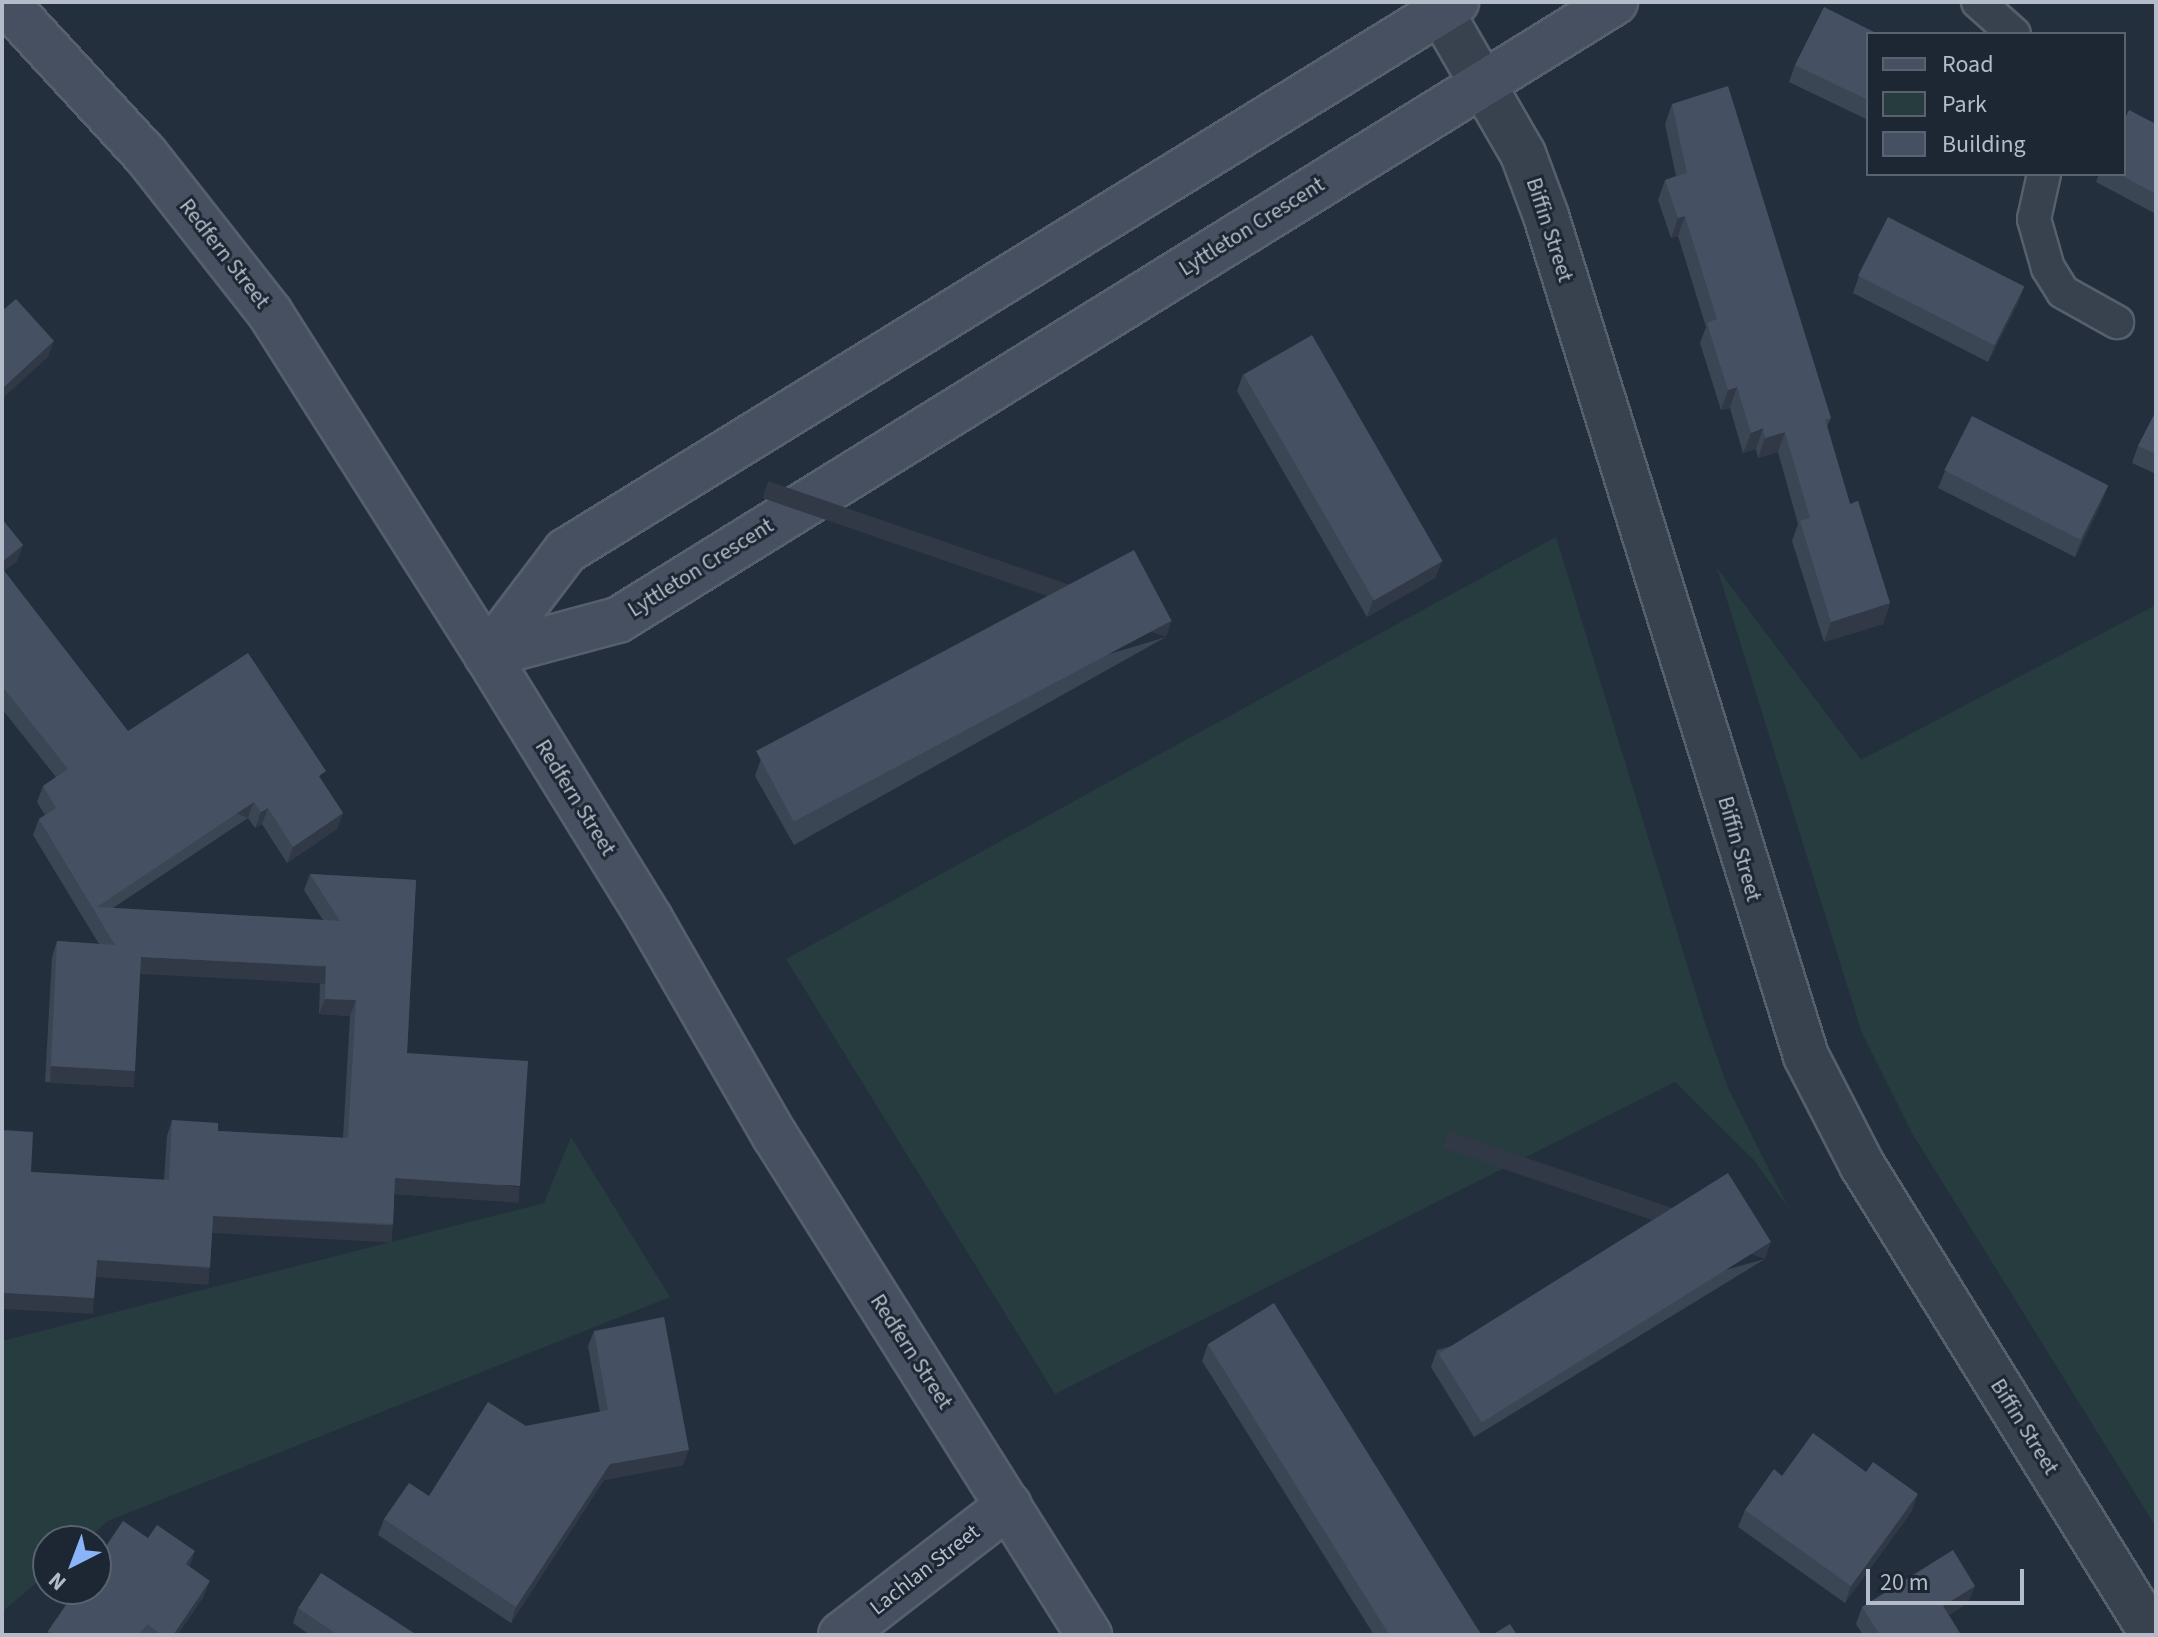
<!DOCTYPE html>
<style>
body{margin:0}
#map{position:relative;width:2158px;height:1637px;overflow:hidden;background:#242f3e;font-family:"Source Sans 3",sans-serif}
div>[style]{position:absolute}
.green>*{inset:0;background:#263c3f}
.roads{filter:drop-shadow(2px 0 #565f6c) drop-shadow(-2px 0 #565f6c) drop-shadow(0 2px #565f6c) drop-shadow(0 -2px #565f6c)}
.lane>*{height:32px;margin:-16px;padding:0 16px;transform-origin:16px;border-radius:16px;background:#38414e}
.street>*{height:44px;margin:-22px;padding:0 22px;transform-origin:22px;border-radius:22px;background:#38414e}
.secondary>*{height:44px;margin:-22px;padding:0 22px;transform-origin:22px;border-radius:22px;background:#465061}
.wall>*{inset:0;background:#3b4654}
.shaded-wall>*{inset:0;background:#303945;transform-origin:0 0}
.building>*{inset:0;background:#455162;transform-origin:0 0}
span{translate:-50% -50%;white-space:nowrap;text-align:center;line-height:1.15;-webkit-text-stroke:6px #1d2633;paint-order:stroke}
.street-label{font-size:22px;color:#b4bcc9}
.frame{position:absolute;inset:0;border:4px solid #b4bcc9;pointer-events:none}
.legend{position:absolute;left:1866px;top:32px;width:260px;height:144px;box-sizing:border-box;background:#1d2633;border:2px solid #59626f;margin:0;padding:10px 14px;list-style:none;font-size:24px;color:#b4bcc9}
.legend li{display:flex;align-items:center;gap:16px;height:40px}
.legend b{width:40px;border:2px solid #59626f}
.north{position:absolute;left:32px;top:1525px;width:80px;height:80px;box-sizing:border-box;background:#1d2633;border:2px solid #59626f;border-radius:50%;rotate:222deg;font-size:22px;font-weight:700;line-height:32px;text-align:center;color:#b4bcc9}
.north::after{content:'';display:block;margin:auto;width:28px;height:36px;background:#8ab4f8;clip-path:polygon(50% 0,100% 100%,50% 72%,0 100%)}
.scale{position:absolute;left:1866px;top:1569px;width:158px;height:36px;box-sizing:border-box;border:4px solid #b4bcc9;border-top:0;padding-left:10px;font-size:24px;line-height:28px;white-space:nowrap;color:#b4bcc9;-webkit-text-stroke:6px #1d2633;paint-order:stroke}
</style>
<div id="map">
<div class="green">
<div style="clip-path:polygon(1556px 537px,1705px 1023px,1728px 1088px,1789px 1209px,1753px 1159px,1675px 1082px,1055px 1394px,786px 959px)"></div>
<div style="clip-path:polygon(1717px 568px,1861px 760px,2156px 605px,2156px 1527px,1912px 1133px,1862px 1033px)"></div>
<div style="clip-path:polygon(571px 1137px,670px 1297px,108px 1521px,85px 1541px,48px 1541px,48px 1573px,2px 1612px,2px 1341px,544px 1203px)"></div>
</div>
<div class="roads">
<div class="lane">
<div style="left:1978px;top:2px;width:48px;rotate:41.6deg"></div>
<div style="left:2044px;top:174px;width:46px;rotate:102.5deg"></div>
<div style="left:2034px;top:219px;width:51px;rotate:74.1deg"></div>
<div style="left:2048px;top:268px;width:28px;rotate:58deg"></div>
<div style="left:2063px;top:292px;width:62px;rotate:29.1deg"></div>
</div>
<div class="street">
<div style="left:1441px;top:12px;width:164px;rotate:60deg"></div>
<div style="left:1523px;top:154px;width:66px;rotate:69.6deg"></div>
<div style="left:1546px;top:216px;width:879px;rotate:72.8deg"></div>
<div style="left:1806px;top:1056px;width:123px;rotate:62.8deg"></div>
<div style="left:1862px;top:1165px;width:553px;rotate:58.24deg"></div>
</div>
<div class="secondary">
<div style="left:5px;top:2px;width:207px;rotate:47.4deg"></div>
<div style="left:145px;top:154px;width:202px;rotate:51.8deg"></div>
<div style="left:270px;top:313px;width:405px;rotate:57.6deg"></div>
<div style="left:487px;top:655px;width:310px;rotate:58.3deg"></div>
<div style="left:650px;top:919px;width:250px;rotate:60.1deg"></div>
<div style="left:775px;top:1136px;width:590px;rotate:57.82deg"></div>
<div style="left:487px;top:655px;width:136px;rotate:-15deg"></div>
<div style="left:618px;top:620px;width:1173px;rotate:-31.79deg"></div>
<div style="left:487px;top:655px;width:131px;rotate:-52.8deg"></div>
<div style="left:566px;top:551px;width:1046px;rotate:-31.67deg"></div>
<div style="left:841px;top:1635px;width:212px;rotate:-37.7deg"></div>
</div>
</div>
<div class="wall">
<div style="clip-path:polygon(1868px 34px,1868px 120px,1789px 82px,1795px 65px)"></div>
<div style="clip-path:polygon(1672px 104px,1831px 418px,1827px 426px,1850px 504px,1890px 603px,1883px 624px,1824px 642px,1792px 541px,1798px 524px,1778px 452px,1758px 458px,1756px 449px,1743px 453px,1730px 408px,1721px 410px,1700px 343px,1706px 327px,1678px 236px,1671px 238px,1658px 200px,1665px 180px,1676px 176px,1665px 124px)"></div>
<div style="clip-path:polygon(2156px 124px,2156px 214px,2096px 182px,2099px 174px,2124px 174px)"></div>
<div style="clip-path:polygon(1859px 276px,2024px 286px,2018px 303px,1988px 362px,1853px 293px)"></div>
<div style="clip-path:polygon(1243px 374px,1442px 561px,1435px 578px,1367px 617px,1237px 391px)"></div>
<div style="clip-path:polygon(2156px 411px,2156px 474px,2132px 463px,2138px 446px)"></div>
<div style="clip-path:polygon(1945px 471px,2102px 502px,2075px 557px,1938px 488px)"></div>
<div style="clip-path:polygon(2px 519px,23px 545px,17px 561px,4px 571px,128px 731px,322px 781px,343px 813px,337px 829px,287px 863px,262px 824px,255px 828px,248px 818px,113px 908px,323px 920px,304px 890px,310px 874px,416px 880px,407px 1053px,515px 1202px,394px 1194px,393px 1224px,387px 1240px,212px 1232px,210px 1267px,204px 1283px,96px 1276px,94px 1298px,89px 1314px,31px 1172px,164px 1180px,167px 1136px,172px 1120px,218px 1131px,343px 1138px,350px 1016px,319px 1014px,320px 982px,140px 973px,129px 1087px,45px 1082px,52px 957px,57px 941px,99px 944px,33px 835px,39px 819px,45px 815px,37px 802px,43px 786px,56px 777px,2px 709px)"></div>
<div style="clip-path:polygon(1166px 637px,794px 845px,755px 776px,761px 759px)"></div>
<div style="clip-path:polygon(1765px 1259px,1474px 1437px,1431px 1367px,1437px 1350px)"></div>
<div style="clip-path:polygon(594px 1331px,683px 1465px,604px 1480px,511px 1623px,378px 1535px,384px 1519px,429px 1496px,526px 1426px,600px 1412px,588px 1346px)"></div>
<div style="clip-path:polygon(1208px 1344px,1483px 1635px,1374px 1635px,1202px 1361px)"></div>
<div style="clip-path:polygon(1782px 1476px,1912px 1511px,1845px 1603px,1738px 1527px,1745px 1510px)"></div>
<div style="clip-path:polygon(189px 1566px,204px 1596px,177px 1635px,47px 1635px,48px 1631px)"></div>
<div style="clip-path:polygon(1975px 1586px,1968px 1603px,1949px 1615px,1961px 1635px,1863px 1635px,1856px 1624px,1862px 1607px)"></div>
<div style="clip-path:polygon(298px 1608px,417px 1635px,310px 1635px,293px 1623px)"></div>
</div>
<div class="shaded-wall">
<div style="clip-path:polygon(1685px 216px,1678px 236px,1671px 238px,1678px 218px)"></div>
<div style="clip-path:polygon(2024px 286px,2018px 303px,1988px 362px,1995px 345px)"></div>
<div style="clip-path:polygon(54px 341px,48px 357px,2px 399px,2px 389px)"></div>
<div style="clip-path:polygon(1737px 387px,1730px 408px,1721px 410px,1728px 390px)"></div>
<div style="clip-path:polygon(1763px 428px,1756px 449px,1743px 453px,1751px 433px)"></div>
<div style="clip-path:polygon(1785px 432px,1778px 452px,1758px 458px,1765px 438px)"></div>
<div style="clip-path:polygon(2108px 485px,2102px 502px,2075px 557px,2081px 540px)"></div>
<div style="clip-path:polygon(23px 545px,17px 561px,2px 573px,2px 562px)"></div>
<div style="clip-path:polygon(1442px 561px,1435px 578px,1367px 617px,1373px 600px)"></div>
<div style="clip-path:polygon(1890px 603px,1883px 624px,1824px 642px,1831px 622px)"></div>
<div style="left:1172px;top:620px;width:18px;height:427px;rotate:109deg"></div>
<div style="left:254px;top:802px;width:17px;height:189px;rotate:111deg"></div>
<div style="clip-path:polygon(268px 808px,262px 824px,255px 828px,261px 812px)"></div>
<div style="clip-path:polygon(343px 813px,337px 829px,287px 863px,293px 847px)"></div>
<div style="left:141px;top:957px;width:185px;height:17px;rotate:3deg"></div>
<div style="clip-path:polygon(325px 999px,356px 1000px,350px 1016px,319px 1014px)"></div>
<div style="left:51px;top:1066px;width:84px;height:17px;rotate:3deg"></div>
<div style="left:395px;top:1178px;width:125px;height:16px;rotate:4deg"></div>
<div style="left:213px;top:1216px;width:180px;height:17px;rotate:3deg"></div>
<div style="left:1771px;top:1242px;width:18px;height:341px;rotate:109deg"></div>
<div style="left:97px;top:1260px;width:113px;height:17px;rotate:4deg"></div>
<div style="left:2px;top:1293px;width:92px;height:16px;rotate:3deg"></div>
<div style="clip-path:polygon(689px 1450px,683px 1465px,604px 1480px,511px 1623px,516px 1607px,610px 1464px)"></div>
<div style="clip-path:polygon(1918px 1494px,1912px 1511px,1845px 1603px,1851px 1586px)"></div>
<div style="clip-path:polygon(195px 1551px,190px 1566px,181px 1579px,186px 1564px)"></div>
<div style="clip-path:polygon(210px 1581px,204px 1596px,177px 1635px,173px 1635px)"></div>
<div style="clip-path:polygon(1975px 1586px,1968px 1603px,1937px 1623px,1943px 1606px)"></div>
</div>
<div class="building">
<div style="clip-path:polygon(1824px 7px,1878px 34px,1868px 34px,1868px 100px,1795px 65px)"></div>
<div style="clip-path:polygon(1728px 86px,1831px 418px,1825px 419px,1850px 504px,1858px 501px,1890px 603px,1831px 622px,1800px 521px,1810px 518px,1785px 432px,1765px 438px,1763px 428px,1751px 433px,1737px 387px,1728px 390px,1707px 323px,1717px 319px,1685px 216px,1678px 218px,1665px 180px,1687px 173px,1672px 104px)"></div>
<div style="clip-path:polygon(2129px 110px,2156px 124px,2156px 194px,2119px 174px,2124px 174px,2124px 120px)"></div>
<div style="left:1888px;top:217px;width:153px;height:66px;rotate:27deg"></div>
<div style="clip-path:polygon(16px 299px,54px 341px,2px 389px,2px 311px)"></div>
<div style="left:1312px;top:335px;width:261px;height:79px;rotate:60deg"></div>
<div style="clip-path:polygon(2156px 411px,2156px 454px,2138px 446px)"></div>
<div style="left:1972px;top:416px;width:153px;height:61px;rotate:27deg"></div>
<div style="clip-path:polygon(2px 519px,23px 545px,2px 562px)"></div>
<div style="left:1134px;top:550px;width:80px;height:428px;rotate:62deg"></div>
<div style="clip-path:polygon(2px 568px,128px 731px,248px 653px,326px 771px,319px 776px,343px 813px,293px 847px,268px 808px,261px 812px,254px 802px,97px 907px,340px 921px,310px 874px,416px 880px,407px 1053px,528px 1061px,520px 1186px,395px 1178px,393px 1224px,213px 1216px,210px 1267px,97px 1260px,94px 1298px,2px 1293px,2px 1130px,33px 1132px,31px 1172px,169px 1180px,172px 1120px,218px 1123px,218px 1131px,348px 1138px,356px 1000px,325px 999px,326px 966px,141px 957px,135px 1071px,51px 1066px,57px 941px,115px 945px,39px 819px,56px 808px,43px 786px,68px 769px,2px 686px)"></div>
<div style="left:1728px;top:1173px;width:81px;height:341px;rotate:58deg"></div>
<div style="left:1274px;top:1303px;width:392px;height:78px;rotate:58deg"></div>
<div style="clip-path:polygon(664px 1317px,689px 1450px,610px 1464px,516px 1607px,384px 1519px,409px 1483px,429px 1496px,488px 1402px,526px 1426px,608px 1410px,594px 1331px)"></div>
<div style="clip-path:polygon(1813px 1433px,1866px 1472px,1873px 1462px,1918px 1494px,1851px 1586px,1745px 1510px,1774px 1469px,1782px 1476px)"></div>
<div style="clip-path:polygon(123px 1521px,148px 1538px,157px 1525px,195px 1551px,186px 1564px,210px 1581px,173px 1635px,162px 1635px,147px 1624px,139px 1635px,54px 1635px,48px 1631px,77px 1589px,96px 1589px,96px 1561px)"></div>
<div style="clip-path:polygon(1953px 1550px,1975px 1586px,1943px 1606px,1961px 1635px,1880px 1635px,1862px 1607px)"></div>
<div style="clip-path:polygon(321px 1573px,417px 1635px,338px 1635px,298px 1608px)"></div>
<div style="clip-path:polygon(1510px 1624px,1517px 1635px,1492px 1635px)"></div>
</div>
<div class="street-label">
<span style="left:1252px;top:227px;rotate:-32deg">Lyttleton Crescent</span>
<span style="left:1549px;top:230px;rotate:72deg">Biffin Street</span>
<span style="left:224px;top:254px;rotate:52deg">Redfern Street</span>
<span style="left:701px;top:568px;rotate:-32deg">Lyttleton Crescent</span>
<span style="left:575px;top:798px;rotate:58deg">Redfern Street</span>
<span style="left:1739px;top:849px;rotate:74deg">Biffin Street</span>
<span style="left:911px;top:1352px;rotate:57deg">Redfern Street</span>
<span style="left:2024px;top:1427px;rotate:58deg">Biffin Street</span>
<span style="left:925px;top:1570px;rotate:-38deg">Lachlan Street</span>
</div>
<div class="frame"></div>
<ul class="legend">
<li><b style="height:10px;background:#465061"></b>Road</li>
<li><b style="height:22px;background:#263c3f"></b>Park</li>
<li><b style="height:22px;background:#455162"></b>Building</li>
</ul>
<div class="north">N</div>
<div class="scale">20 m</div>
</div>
